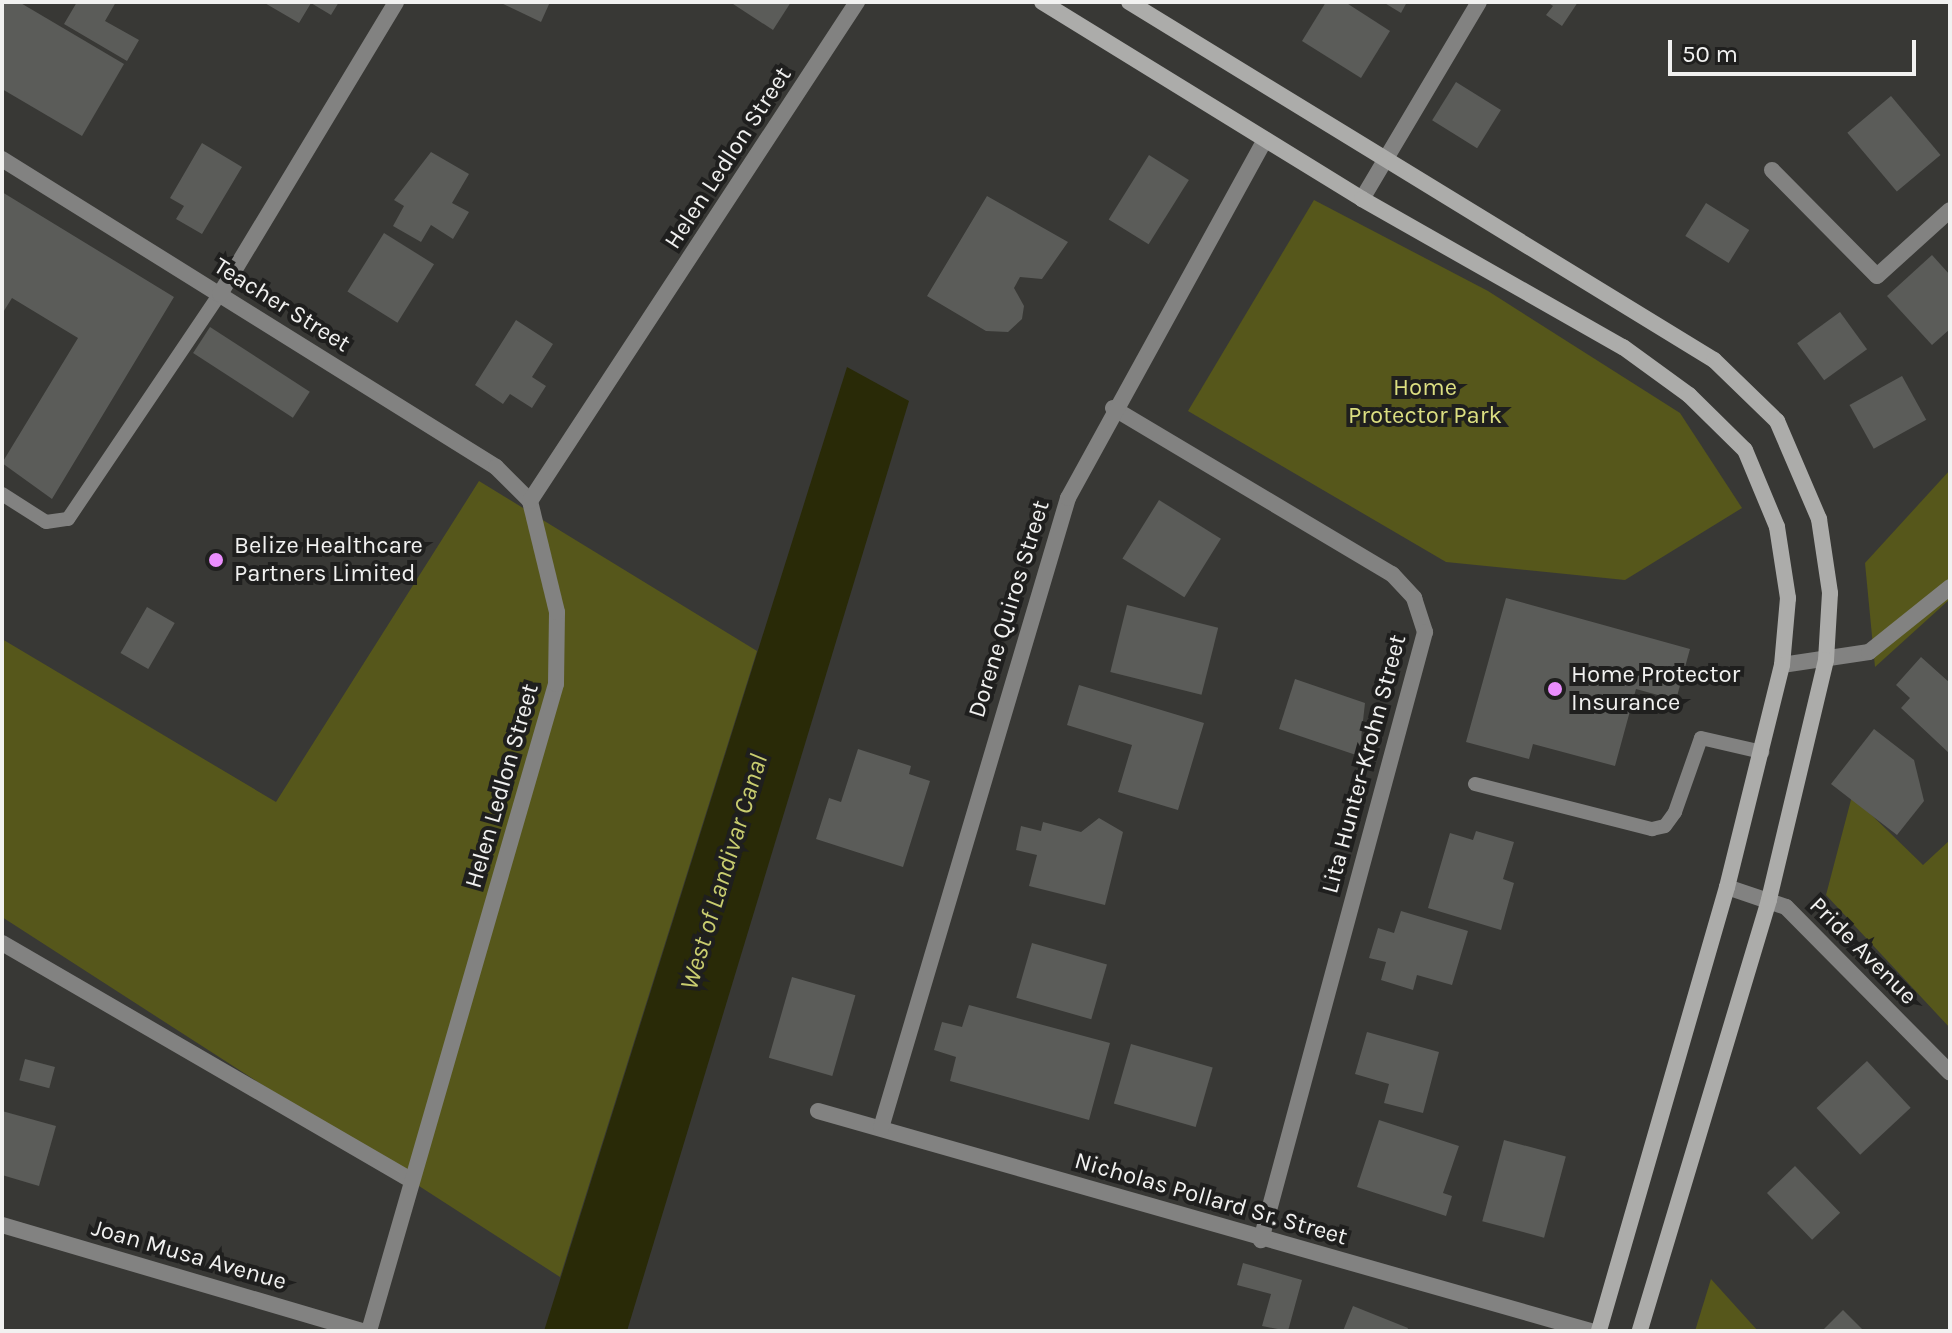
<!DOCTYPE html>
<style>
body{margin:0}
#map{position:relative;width:1952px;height:1333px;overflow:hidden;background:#383835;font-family:Karla,sans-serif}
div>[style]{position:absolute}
.green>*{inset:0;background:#56571b}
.water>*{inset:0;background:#292a07}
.building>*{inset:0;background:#5b5c59;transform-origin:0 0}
.lane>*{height:14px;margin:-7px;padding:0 7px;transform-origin:7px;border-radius:7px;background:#828281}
.street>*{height:16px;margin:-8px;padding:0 8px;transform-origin:8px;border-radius:8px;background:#828281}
.secondary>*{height:16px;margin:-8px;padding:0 8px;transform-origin:8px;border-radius:8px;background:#acacaa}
.dots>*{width:22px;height:22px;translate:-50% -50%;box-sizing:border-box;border:4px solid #1f1f1e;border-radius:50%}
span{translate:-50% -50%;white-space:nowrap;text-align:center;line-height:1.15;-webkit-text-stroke:8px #1f1f1e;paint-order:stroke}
.street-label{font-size:24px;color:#f1f1f0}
.park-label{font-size:24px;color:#dbde81}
.poi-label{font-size:24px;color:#f1f1f0}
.left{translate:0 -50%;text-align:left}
.water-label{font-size:26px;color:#c9cd6f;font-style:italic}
.frame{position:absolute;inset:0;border:4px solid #f1f1f0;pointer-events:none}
.scale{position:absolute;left:1668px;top:40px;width:248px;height:36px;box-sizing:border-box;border:4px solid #f1f1f0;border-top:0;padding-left:10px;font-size:24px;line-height:28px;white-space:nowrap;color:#f1f1f0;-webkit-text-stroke:6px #1f1f1e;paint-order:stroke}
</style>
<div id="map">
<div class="green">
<div style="clip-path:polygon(1314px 200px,1488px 291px,1680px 413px,1742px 508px,1625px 580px,1446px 562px,1188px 411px)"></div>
<div style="clip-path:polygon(1950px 470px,1950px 599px,1875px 667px,1865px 563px)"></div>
<div style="clip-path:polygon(479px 481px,757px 651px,560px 1277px,2px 917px,2px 639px,276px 802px)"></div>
<div style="clip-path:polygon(1852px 796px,1923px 865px,1950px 840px,1950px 1028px,1826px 895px)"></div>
<div style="clip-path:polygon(1711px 1279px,1758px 1331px,1695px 1331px)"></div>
</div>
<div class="water">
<div style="clip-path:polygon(847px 367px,909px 401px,627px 1331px,544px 1331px)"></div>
</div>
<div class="building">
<div style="clip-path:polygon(2px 2px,19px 2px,124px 64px,82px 136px,2px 89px)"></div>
<div style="clip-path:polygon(77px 2px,116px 2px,105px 21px,139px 40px,127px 61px,64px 24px)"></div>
<div style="clip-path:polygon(263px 2px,339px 2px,331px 15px,311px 3px,299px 23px)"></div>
<div style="clip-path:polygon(499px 2px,550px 2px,541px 22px)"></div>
<div style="clip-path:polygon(730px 2px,791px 2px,773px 30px)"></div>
<div style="clip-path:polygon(1326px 2px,1345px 2px,1390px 31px,1361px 78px,1302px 41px)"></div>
<div style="clip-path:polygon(1383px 2px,1407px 2px,1401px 13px)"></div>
<div style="clip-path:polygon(1547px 2px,1578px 2px,1562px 26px,1546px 15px,1553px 6px)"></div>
<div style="left:1456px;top:82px;width:53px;height:45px;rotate:32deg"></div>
<div style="left:1891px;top:96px;width:77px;height:57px;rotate:50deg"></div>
<div style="clip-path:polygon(202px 143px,242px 167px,202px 234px,176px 219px,184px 206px,170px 198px)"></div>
<div style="clip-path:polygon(431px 152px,469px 174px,452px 203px,469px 212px,453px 239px,431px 225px,421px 242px,393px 226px,404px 206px,394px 200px)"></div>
<div style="left:1149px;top:155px;width:47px;height:76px;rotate:32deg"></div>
<div style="clip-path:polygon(2px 192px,174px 297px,52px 499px,2px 463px,78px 338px,12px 298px,2px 314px)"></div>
<div style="clip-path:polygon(987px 196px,1068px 242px,1042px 279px,1020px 277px,1014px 288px,1024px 306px,1022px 319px,1008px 332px,986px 331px,927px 296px)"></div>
<div style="left:1706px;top:203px;width:51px;height:39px;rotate:32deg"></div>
<div style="left:384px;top:233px;width:59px;height:69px;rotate:32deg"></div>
<div style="clip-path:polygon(1932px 255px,1950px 275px,1950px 329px,1932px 345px,1887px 296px)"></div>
<div style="left:1840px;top:312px;width:46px;height:53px;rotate:54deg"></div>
<div style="clip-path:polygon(516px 320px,553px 344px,532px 377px,546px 386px,532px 408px,510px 394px,503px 404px,475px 385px)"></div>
<div style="left:210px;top:327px;width:119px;height:31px;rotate:33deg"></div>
<div style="left:1902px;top:376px;width:50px;height:60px;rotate:61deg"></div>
<div style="left:1159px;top:500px;width:73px;height:69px;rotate:32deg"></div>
<div style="clip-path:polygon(1506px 598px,1690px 649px,1676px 700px,1636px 689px,1615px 766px,1533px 744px,1529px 759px,1466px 742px)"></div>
<div style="left:1127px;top:605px;width:94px;height:69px;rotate:14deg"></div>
<div style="left:147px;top:607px;width:32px;height:53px;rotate:30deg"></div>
<div style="clip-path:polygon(1921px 657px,1950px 683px,1950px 754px,1901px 708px,1910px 698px,1896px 685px)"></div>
<div style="clip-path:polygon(1295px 679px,1365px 703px,1359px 756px,1279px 729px)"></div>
<div style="clip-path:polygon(1079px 685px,1204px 723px,1178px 810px,1118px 792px,1132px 745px,1067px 725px)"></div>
<div style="clip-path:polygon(1874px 729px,1914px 760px,1924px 801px,1897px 835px,1831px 784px)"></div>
<div style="clip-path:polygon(858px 749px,911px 766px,909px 774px,930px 781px,903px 867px,816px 839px,829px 798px,841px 802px)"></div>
<div style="clip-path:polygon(1099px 818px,1123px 832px,1105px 905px,1029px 886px,1037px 855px,1016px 850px,1021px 826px,1041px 831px,1043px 822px,1081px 832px)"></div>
<div style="clip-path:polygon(1476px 831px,1514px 842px,1503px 879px,1514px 883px,1501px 930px,1428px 908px,1450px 833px,1473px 840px)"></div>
<div style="clip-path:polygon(1401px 911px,1468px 931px,1452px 985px,1417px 975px,1413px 990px,1381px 980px,1386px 962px,1369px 958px,1378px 928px,1394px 933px)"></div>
<div style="left:1032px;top:943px;width:78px;height:57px;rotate:16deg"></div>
<div style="left:792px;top:977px;width:66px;height:84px;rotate:16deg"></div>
<div style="clip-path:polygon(969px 1005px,1110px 1043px,1089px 1120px,950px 1081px,956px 1057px,934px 1050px,942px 1022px,962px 1027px)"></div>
<div style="clip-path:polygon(1367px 1032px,1439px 1052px,1423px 1113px,1384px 1103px,1389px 1084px,1355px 1074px)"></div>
<div style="left:1131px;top:1044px;width:85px;height:62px;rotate:16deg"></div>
<div style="left:25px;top:1059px;width:31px;height:22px;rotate:15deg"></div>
<div style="left:1867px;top:1061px;width:64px;height:69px;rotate:47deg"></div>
<div style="clip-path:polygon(2px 1111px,56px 1126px,39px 1186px,2px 1175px)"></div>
<div style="clip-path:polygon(1379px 1120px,1459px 1146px,1443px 1193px,1452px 1196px,1446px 1216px,1357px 1187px)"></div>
<div style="left:1504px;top:1140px;width:64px;height:84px;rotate:15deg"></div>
<div style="left:1795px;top:1166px;width:65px;height:39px;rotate:46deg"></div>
<div style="clip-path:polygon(1243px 1263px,1302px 1280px,1288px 1331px,1262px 1326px,1271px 1294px,1237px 1285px)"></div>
<div style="clip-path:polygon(1353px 1306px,1408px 1328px,1407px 1331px,1343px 1331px)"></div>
<div style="clip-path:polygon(1843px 1310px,1864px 1331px,1822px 1331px)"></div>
</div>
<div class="lane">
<div style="left:2px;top:494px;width:52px;rotate:32.5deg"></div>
<div style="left:46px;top:522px;width:22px;rotate:-8deg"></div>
<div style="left:68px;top:519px;width:272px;rotate:-56deg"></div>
<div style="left:1475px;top:784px;width:183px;rotate:14.3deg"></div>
<div style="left:1652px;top:829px;width:13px;rotate:-13deg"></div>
<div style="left:1665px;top:826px;width:17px;rotate:-54deg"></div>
<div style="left:1675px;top:812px;width:78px;rotate:-70.6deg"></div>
<div style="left:1701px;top:738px;width:63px;rotate:12.9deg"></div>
</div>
<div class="street">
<div style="left:2px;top:159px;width:582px;rotate:31.94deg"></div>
<div style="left:496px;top:467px;width:48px;rotate:45deg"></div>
<div style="left:1772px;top:170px;width:149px;rotate:45.3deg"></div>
<div style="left:1877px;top:276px;width:98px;rotate:-42.1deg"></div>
<div style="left:1362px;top:199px;width:229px;rotate:-59.3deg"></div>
<div style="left:220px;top:294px;width:341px;rotate:-58.9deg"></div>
<div style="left:1113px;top:408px;width:325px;rotate:30.8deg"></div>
<div style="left:1392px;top:574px;width:33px;rotate:47deg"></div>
<div style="left:1414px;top:598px;width:36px;rotate:72deg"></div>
<div style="left:1425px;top:632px;width:630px;rotate:105.1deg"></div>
<div style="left:1782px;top:665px;width:88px;rotate:-8.5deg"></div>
<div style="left:1869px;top:652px;width:104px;rotate:-38.7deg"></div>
<div style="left:1727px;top:887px;width:62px;rotate:18.7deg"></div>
<div style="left:1786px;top:907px;width:233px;rotate:45.3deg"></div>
<div style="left:2px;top:943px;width:473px;rotate:30.1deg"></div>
<div style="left:818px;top:1111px;width:804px;rotate:15.89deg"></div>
<div style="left:881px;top:1128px;width:657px;rotate:-73.47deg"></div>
<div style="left:1068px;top:498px;width:409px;rotate:-61.2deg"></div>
<div style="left:2px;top:1225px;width:375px;rotate:16.4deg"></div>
<div style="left:369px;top:1331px;width:673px;rotate:-73.88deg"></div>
<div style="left:556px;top:684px;width:72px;rotate:-89.2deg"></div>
<div style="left:557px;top:612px;width:114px;rotate:-103.7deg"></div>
<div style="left:530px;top:501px;width:597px;rotate:-56.76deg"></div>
</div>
<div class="secondary">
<div style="left:1042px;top:2px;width:376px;rotate:31.6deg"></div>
<div style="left:1362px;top:199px;width:300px;rotate:29.6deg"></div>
<div style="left:1623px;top:347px;width:82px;rotate:36deg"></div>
<div style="left:1689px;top:395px;width:78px;rotate:44.5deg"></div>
<div style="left:1745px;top:450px;width:83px;rotate:67.4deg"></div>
<div style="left:1777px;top:527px;width:72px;rotate:81.2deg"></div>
<div style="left:1788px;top:598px;width:67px;rotate:95.1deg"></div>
<div style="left:1782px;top:665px;width:229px;rotate:103.9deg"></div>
<div style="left:1727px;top:887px;width:462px;rotate:106.1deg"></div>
<div style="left:1129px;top:2px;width:686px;rotate:31.47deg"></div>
<div style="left:1714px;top:360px;width:88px;rotate:44.1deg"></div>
<div style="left:1777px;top:421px;width:107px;rotate:66.8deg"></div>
<div style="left:1819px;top:519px;width:75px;rotate:81.5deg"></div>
<div style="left:1830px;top:593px;width:67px;rotate:93.4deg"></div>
<div style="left:1826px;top:660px;width:247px;rotate:103.4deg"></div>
<div style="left:1769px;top:900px;width:450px;rotate:106.7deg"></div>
</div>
<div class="dots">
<div style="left:216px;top:560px;background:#ea8dfd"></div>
<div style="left:1555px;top:689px;background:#ea8dfd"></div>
</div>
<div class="street-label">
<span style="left:728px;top:158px;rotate:-57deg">Helen Ledlon Street</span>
<span style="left:282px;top:305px;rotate:32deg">Teacher Street</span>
<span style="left:1009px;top:609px;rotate:-73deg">Dorene Quiros Street</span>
<span style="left:1364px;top:764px;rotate:-75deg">Lita Hunter-Krohn Street</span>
<span style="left:502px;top:786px;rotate:-74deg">Helen Ledlon Street</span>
<span style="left:1863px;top:951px;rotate:45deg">Pride Avenue</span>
<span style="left:1211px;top:1199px;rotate:16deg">Nicholas Pollard Sr. Street</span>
<span style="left:189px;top:1255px;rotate:16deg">Joan Musa Avenue</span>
</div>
<div class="park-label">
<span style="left:1425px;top:402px">Home<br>Protector Park</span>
</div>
<div class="poi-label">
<span class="left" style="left:234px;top:560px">Belize Healthcare<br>Partners Limited</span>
<span class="left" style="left:1571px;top:689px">Home Protector<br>Insurance</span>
</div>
<div class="water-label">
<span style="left:724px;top:872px;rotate:-73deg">West of Landivar Canal</span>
</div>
<div class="frame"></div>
<div class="scale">50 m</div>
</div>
